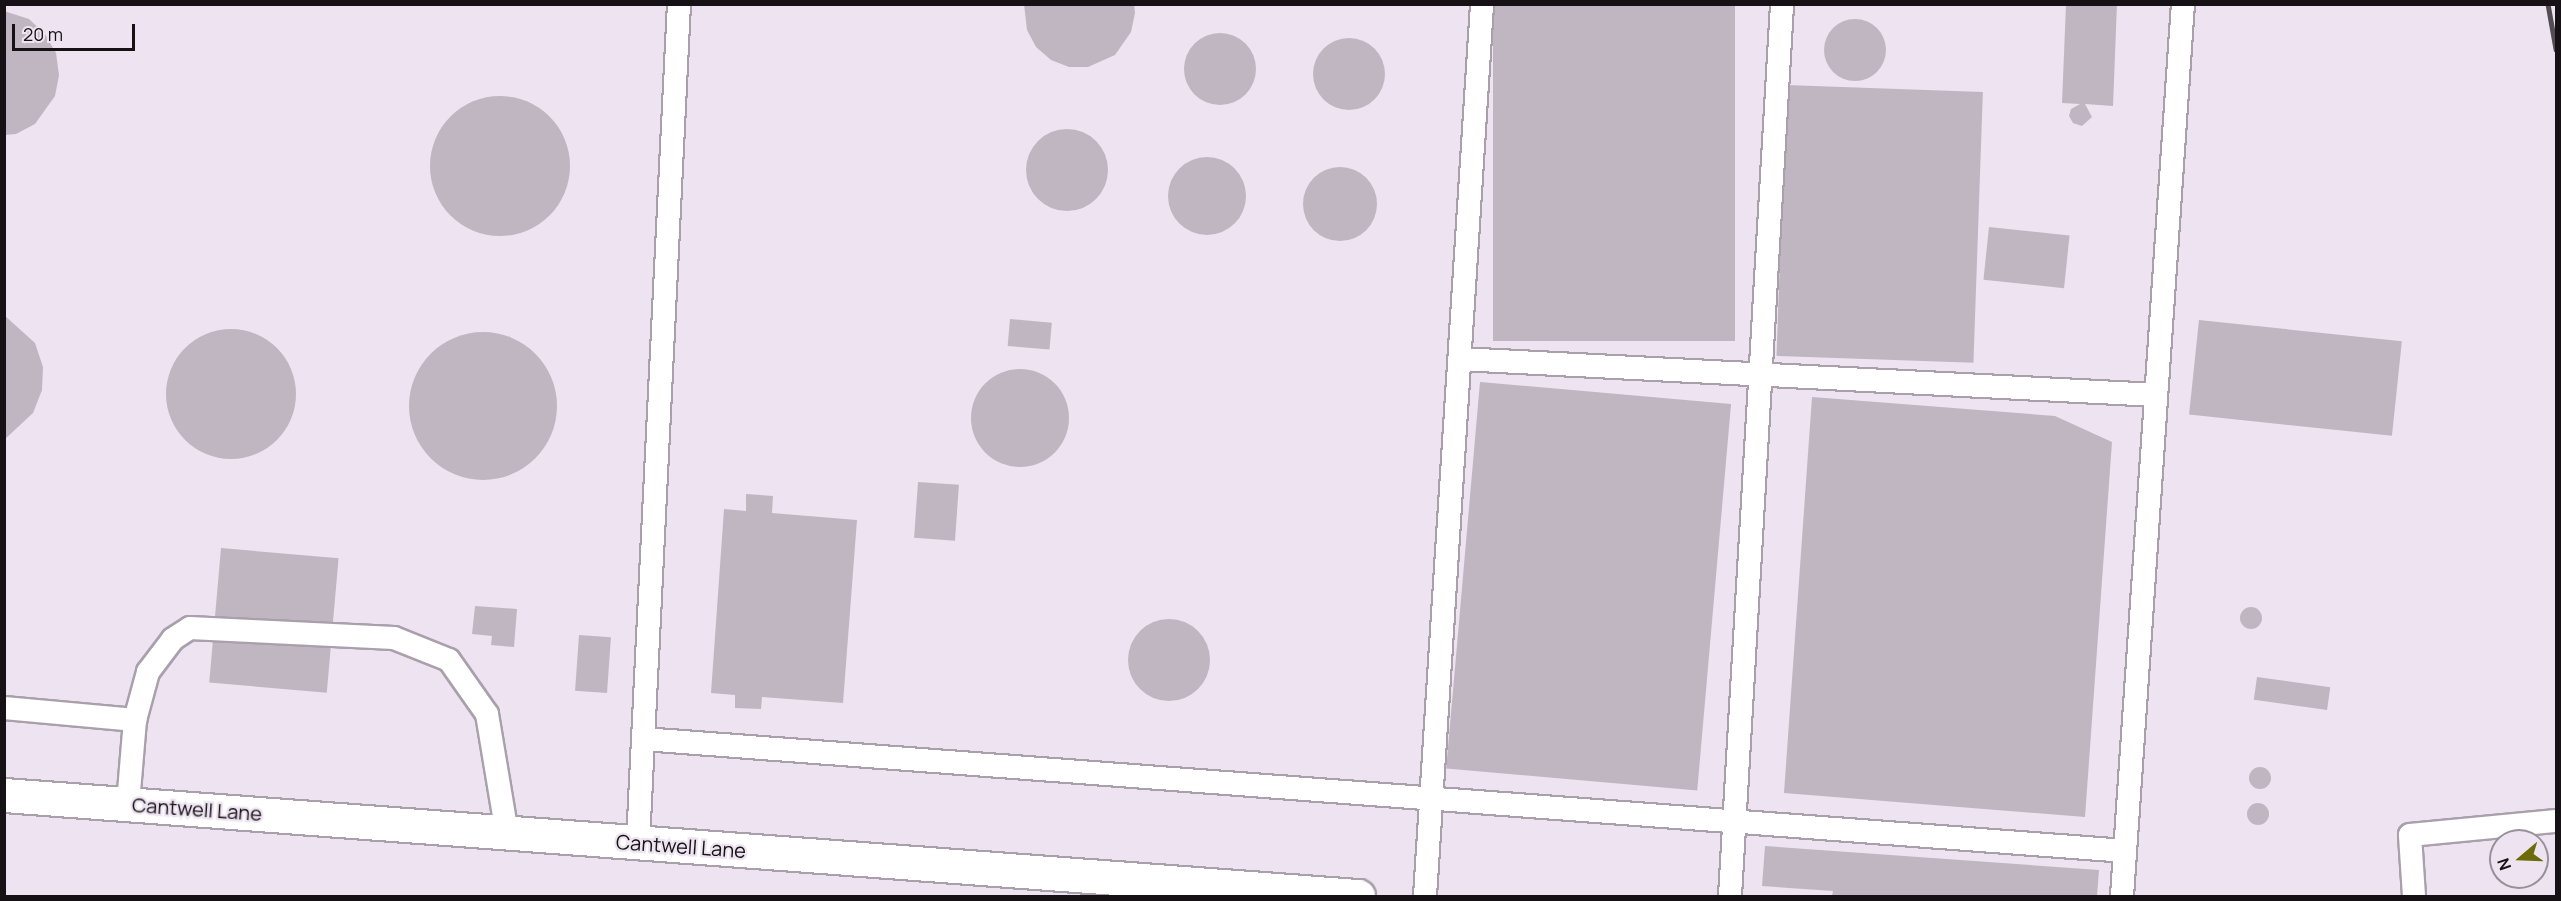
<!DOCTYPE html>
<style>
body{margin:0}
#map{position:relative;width:2561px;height:901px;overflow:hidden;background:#eee4f1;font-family:Manrope,sans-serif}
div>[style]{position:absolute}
.building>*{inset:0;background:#c0b6c2;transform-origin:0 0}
.round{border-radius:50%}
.roads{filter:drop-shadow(2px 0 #a9a0ac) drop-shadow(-2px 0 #a9a0ac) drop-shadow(0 2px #a9a0ac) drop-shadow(0 -2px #a9a0ac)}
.service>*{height:22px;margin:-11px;padding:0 11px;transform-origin:11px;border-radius:11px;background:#fff}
.minor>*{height:33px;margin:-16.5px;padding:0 16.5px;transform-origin:16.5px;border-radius:16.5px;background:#fff}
.rail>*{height:4.5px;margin:-2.25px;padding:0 2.25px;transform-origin:2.25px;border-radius:2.25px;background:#524c53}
span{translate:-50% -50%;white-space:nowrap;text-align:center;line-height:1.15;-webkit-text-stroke:4.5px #eee4f1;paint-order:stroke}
.street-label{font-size:20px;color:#151115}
.frame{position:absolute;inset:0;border:6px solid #151115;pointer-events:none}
.north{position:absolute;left:2489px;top:829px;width:60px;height:60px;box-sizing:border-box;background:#eee4f1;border:2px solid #979099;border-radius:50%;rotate:251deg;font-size:16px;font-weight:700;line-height:24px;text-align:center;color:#151115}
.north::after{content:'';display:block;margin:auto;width:21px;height:27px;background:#6c6b09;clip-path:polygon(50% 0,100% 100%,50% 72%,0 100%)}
.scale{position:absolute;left:12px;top:24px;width:123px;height:27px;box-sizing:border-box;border:3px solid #151115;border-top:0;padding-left:8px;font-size:18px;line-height:21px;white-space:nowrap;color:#151115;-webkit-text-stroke:4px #eee4f1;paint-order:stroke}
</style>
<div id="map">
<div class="building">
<div style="clip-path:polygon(1024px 4px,1134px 4px,1135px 13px,1131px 32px,1115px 55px,1088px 67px,1069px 67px,1051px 60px,1036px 47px,1027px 30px)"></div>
<div style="left:1493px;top:4px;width:242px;height:337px"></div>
<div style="clip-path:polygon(2066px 4px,2117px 4px,2113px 106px,2085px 104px,2092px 117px,2082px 126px,2073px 123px,2069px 116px,2071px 109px,2080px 104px,2062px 103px)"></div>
<div style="clip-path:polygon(4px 11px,29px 19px,45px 34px,56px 53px,59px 75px,55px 96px,35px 124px,16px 134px,4px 135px)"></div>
<div class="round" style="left:1824px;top:19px;width:62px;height:62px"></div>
<div class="round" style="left:1184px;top:33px;width:72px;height:72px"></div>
<div class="round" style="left:1313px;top:38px;width:72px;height:72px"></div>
<div style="left:1786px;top:85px;width:197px;height:271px;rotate:2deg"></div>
<div class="round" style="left:430px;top:96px;width:140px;height:140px"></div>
<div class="round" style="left:1026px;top:129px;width:82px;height:82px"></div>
<div class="round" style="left:1168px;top:157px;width:78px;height:78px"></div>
<div class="round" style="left:1303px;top:167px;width:74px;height:74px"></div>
<div style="left:1989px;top:227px;width:81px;height:53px;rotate:6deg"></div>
<div style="clip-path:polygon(4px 315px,35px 343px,43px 367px,42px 390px,33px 413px,4px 440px)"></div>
<div style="left:1010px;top:319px;width:42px;height:27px;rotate:5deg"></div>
<div style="left:2199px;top:320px;width:204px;height:95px;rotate:6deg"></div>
<div class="round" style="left:166px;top:329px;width:130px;height:130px"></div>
<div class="round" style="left:409px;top:332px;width:148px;height:148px"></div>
<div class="round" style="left:971px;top:369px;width:98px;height:98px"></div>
<div style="left:1480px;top:382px;width:252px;height:388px;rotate:5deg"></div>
<div style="clip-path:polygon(1812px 397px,2055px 416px,2112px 442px,2085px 817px,1784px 793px)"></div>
<div style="left:918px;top:482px;width:41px;height:56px;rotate:4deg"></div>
<div style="clip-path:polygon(746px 494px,773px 496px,772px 513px,857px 520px,843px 703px,762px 697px,761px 709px,735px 708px,735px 695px,711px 693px,724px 509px,746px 511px)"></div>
<div style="left:221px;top:548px;width:118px;height:135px;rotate:5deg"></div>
<div style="clip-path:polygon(475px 606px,517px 609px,514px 647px,491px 645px,492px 636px,472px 634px)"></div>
<div class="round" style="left:2240px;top:607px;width:22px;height:22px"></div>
<div class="round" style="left:1128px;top:619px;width:82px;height:82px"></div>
<div style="left:579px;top:635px;width:32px;height:56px;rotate:4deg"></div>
<div style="left:2257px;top:677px;width:74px;height:23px;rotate:8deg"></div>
<div class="round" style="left:2249px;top:767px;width:22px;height:22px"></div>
<div class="round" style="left:2247px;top:803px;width:22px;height:22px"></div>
<div style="clip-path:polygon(1765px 846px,2099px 870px,2097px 896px,1832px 896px,1833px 891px,1762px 886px)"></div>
</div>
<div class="roads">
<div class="service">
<div style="left:1460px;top:359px;width:697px;rotate:2.96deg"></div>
<div style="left:4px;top:708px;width:132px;rotate:5.2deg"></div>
<div style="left:135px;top:720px;width:84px;rotate:94.8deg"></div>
<div style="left:135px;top:720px;width:50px;rotate:-74.8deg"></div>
<div style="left:148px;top:672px;width:41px;rotate:-52.9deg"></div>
<div style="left:173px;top:639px;width:20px;rotate:-33deg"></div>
<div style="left:190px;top:628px;width:204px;rotate:2.8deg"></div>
<div style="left:394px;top:638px;width:59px;rotate:21.8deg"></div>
<div style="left:449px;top:660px;width:66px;rotate:54.9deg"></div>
<div style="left:487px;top:714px;width:121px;rotate:80.5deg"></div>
<div style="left:643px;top:739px;width:1486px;rotate:4.32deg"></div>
<div style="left:638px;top:842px;width:839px;rotate:-87.2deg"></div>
<div style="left:1425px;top:896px;width:894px;rotate:-86.34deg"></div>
<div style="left:1730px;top:896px;width:894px;rotate:-86.66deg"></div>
<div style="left:2122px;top:896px;width:894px;rotate:-86.09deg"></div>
<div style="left:2414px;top:896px;width:61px;rotate:-93.8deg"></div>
<div style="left:2410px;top:835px;width:147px;rotate:-5.5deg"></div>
</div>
<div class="minor">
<div style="left:4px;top:795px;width:1358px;rotate:4.27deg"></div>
</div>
</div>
<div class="rail">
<div style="left:2548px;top:4px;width:46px;rotate:79.9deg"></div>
</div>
<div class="street-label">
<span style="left:197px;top:809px;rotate:4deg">Cantwell Lane</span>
<span style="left:681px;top:846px;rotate:4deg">Cantwell Lane</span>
</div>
<div class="frame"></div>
<div class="north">N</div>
<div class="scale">20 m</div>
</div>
